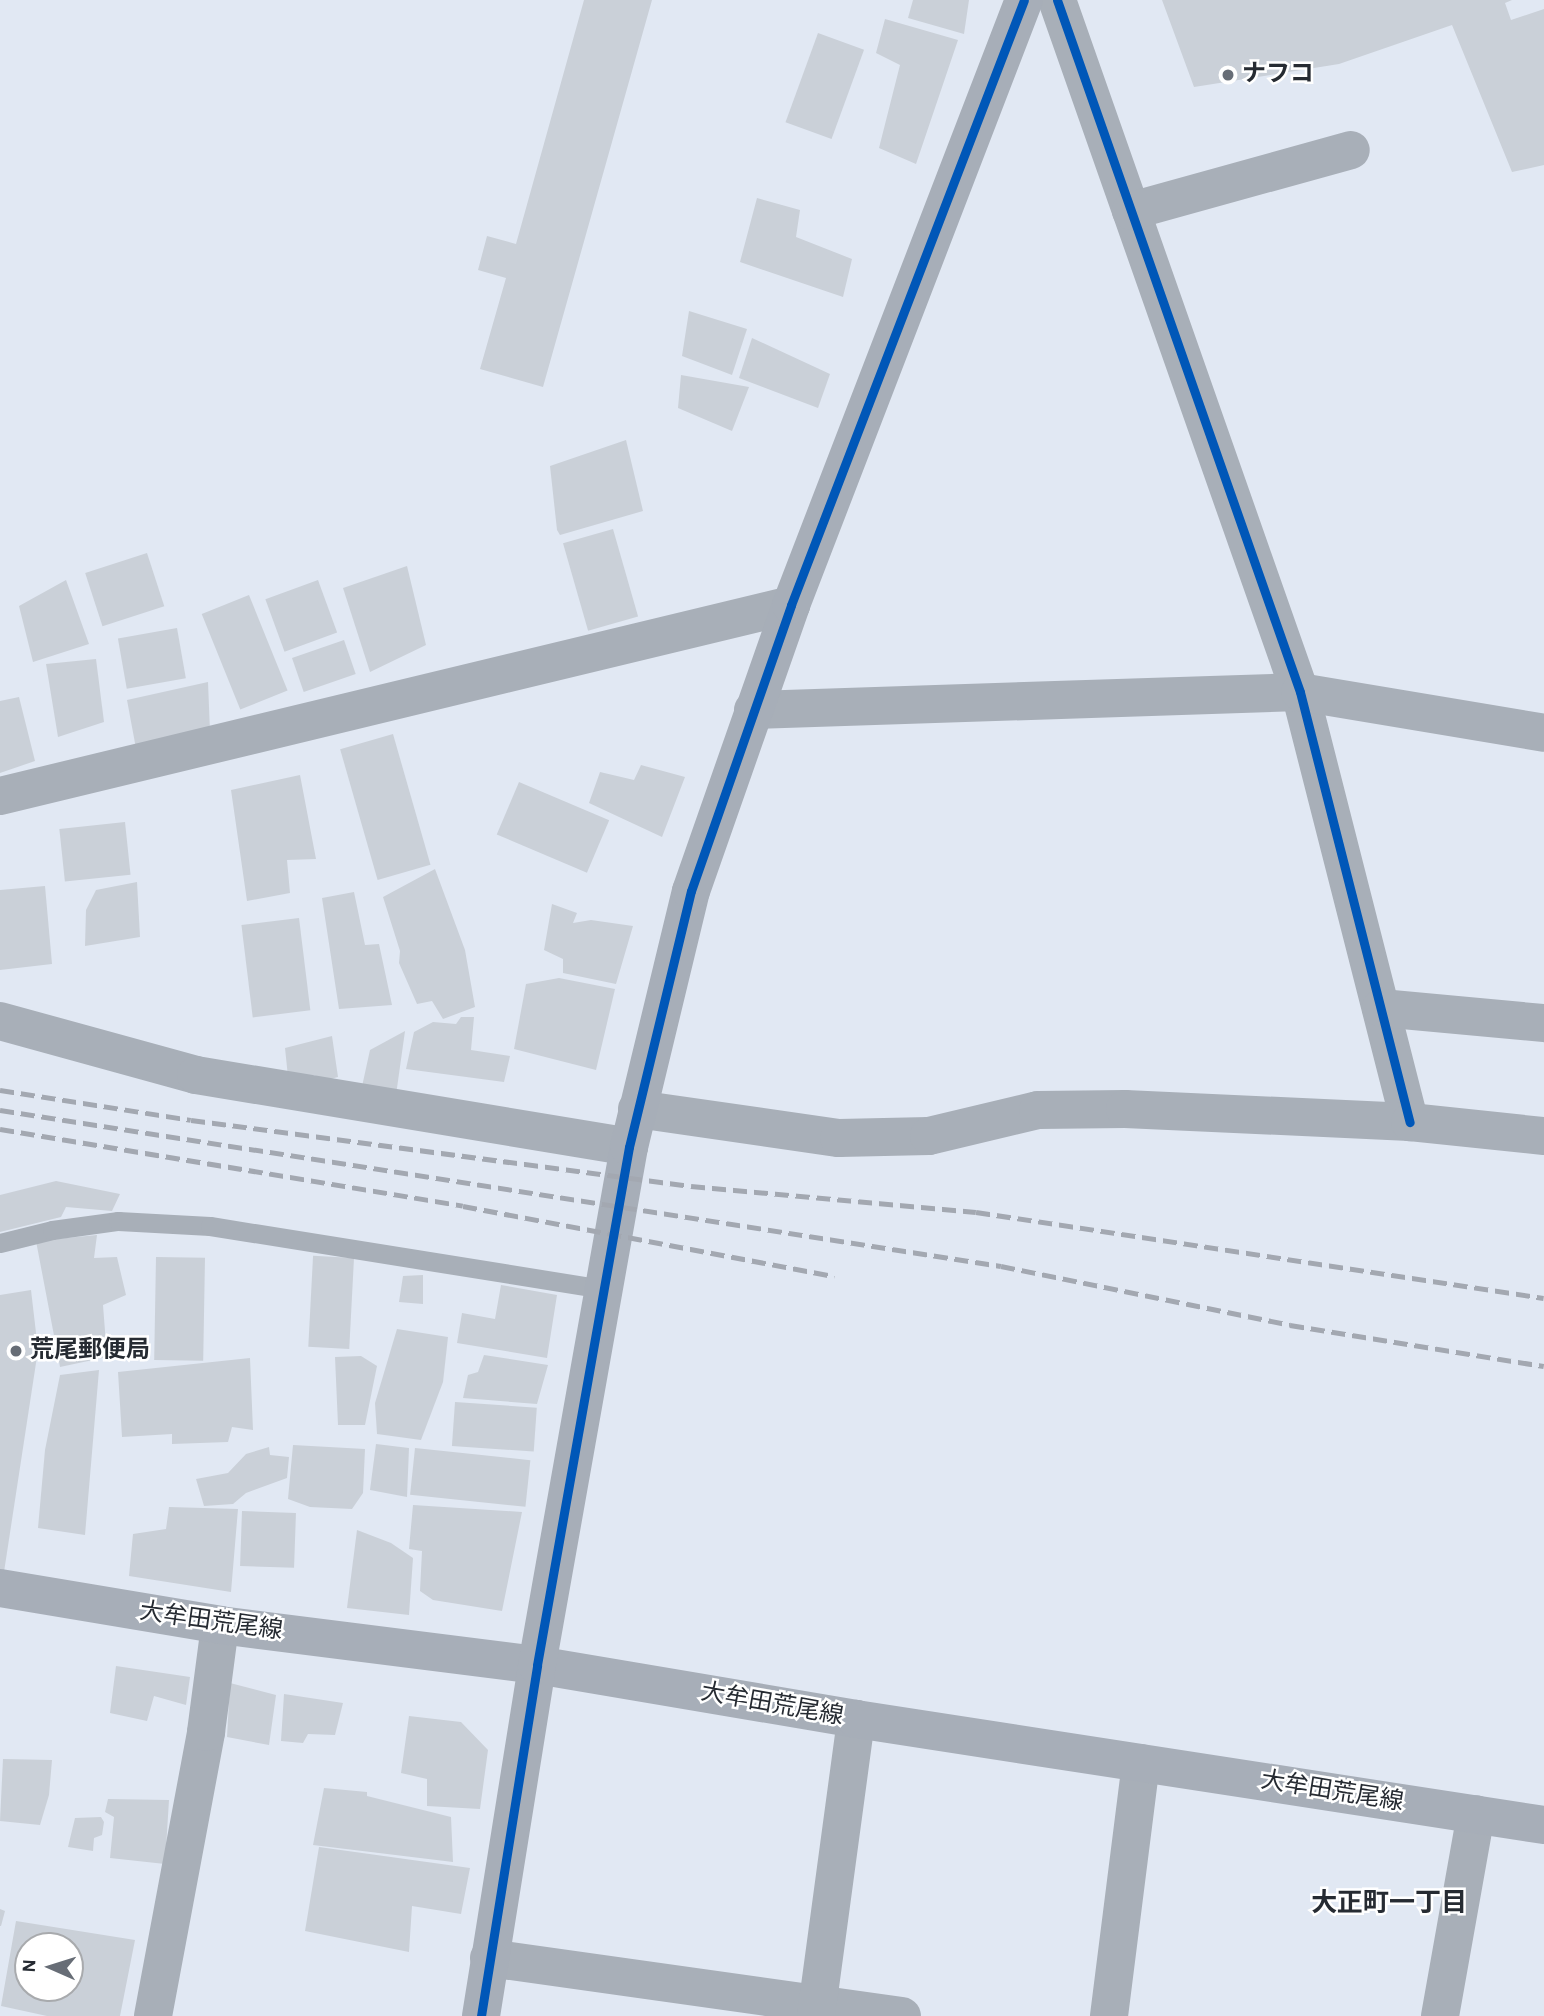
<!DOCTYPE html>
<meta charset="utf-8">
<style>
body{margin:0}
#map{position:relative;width:1544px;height:2016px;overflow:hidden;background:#e1e8f3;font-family:"Alegreya Sans","Noto Sans JP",sans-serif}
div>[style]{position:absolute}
.building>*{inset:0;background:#cad0d8;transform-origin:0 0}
.lane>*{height:19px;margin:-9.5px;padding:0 9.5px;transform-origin:9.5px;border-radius:9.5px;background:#a8afb8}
.street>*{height:38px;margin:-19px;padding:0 19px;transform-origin:19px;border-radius:19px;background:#a8afb8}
.secondary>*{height:38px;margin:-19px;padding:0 19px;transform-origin:19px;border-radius:19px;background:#a7aeb8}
.rail>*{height:5px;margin-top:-2.5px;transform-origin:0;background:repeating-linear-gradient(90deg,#a3a8b1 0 14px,transparent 0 21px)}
.cycleway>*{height:9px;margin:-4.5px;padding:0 4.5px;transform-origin:4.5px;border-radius:4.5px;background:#0057b8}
.dots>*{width:19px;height:19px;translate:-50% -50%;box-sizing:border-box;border:4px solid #fff;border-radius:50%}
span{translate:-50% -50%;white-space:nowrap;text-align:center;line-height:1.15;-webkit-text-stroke:5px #fff;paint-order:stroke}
.poi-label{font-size:24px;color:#262b32;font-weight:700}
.left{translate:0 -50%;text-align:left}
.street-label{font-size:24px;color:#262b32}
.neighbourhood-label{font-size:26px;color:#262b32;font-weight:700}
.north{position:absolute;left:14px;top:1932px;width:70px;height:70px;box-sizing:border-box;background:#fff;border:2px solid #a8aaad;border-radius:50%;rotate:273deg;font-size:19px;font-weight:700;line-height:28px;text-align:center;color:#262b32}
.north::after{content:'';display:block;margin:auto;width:24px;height:32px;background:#676d76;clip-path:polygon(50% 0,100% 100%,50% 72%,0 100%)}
</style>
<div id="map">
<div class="building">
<div style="clip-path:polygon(584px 0,652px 0,543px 387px,480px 369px,506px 278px,478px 270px,487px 236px,516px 244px)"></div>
<div style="clip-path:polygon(913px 0,969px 0,964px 34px,908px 18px)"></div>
<div style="clip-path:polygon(1162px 0,1512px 0,1505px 3px,1511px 20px,1544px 9px,1544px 165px,1512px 172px,1452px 25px,1339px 64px,1194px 87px)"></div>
<div style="clip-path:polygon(885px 19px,958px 40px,916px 164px,879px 148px,900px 65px,876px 53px)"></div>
<div style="left:818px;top:33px;width:49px;height:95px;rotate:20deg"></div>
<div style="clip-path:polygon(757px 198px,800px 210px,796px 237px,852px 259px,843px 297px,740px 262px)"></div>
<div style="clip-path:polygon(689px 311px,747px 329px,732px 375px,682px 356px)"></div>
<div style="clip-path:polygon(752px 338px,830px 374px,818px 408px,739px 378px)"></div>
<div style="clip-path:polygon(681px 375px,749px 387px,732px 431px,678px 408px)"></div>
<div style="clip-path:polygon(626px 440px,643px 511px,560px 535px,557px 530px,550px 466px)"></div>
<div style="left:613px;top:529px;width:91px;height:52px;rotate:74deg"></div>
<div style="left:147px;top:553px;width:56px;height:65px;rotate:72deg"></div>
<div style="clip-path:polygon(407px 566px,426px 645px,370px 672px,343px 588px)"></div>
<div style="clip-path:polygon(66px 580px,89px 644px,33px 662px,19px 606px)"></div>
<div style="left:318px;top:580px;width:56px;height:56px;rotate:70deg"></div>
<div style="left:249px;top:595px;width:103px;height:51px;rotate:68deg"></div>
<div style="left:177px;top:628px;width:51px;height:60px;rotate:80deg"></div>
<div style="left:344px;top:640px;width:36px;height:55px;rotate:71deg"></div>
<div style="clip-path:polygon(96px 659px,104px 722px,58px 737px,46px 664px)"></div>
<div style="clip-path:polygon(208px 682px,210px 732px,137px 754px,127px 700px)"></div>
<div style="clip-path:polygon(19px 697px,35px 761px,0 773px,0 701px)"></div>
<div style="left:393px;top:734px;width:136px;height:55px;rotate:74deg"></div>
<div style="clip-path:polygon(641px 765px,685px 777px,662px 837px,589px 803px,600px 772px,634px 780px)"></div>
<div style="clip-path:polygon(300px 775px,316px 859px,287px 860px,290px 893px,247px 901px,231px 790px)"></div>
<div style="left:519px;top:782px;width:98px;height:57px;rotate:23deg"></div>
<div style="left:125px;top:822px;width:53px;height:66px;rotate:84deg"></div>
<div style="clip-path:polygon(435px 869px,465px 950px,475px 1007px,443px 1019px,432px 1001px,417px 1004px,399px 963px,400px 951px,383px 897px)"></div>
<div style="clip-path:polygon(137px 882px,140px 937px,85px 946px,86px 910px,96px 890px)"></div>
<div style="clip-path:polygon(45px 886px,52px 964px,0 970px,0 890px)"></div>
<div style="clip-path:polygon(354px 892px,365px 945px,379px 944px,392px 1005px,339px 1009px,322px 898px)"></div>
<div style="clip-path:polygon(552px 904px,577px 913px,573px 923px,591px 920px,633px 926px,616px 984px,563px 973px,563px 959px,544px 950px)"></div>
<div style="left:299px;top:918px;width:93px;height:58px;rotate:83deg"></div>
<div style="clip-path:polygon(559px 978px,615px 989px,596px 1070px,514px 1049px,526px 984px)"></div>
<div style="clip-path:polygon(461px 1017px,474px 1017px,471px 1050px,510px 1056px,504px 1082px,406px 1069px,414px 1032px,433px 1022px,456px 1024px)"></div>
<div style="clip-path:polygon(405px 1031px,396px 1095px,361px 1091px,370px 1050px)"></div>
<div style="clip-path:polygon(332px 1036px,338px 1077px,319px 1082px,315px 1075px,288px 1077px,285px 1048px)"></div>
<div style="clip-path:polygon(56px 1181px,120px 1194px,112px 1211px,66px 1207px,61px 1217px,0 1232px,0 1195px)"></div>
<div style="clip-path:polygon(97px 1235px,94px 1258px,117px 1257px,126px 1295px,103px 1305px,107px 1357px,60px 1367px,36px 1241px)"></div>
<div style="left:156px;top:1257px;width:49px;height:103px;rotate:1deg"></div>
<div style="left:354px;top:1258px;width:91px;height:41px;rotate:93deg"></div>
<div style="clip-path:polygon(423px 1275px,423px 1304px,399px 1302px,403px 1276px)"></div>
<div style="clip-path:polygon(501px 1285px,557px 1295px,547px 1358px,457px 1343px,462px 1313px,495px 1319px)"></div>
<div style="clip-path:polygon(31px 1290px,38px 1350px,4px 1572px,0 1571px,0 1295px)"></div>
<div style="clip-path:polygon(397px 1329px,448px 1337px,443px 1382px,421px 1440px,377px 1434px,375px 1403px)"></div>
<div style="clip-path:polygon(484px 1355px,548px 1365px,537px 1404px,463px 1398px,468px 1375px,478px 1372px)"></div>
<div style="clip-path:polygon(361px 1356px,377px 1366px,365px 1425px,338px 1425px,335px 1357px)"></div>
<div style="clip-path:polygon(250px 1358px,253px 1430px,232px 1427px,228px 1442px,172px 1444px,172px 1434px,122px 1437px,118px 1372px)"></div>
<div style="clip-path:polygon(99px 1370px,85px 1535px,38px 1528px,45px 1450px,60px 1375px)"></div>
<div style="left:455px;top:1402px;width:82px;height:44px;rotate:4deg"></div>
<div style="clip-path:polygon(376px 1444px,409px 1448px,407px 1497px,370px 1490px)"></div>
<div style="clip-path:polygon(293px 1445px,365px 1449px,363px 1493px,352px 1509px,310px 1507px,288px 1499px)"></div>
<div style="clip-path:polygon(269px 1447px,270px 1455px,289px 1457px,287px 1478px,246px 1493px,233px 1504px,204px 1506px,196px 1479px,228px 1473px,246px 1454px)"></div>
<div style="left:415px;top:1448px;width:116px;height:47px;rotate:6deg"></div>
<div style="clip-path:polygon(413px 1505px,522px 1512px,502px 1611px,433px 1600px,420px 1591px,422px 1551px,409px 1549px)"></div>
<div style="clip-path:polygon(169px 1507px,238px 1509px,231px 1592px,129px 1576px,133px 1534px,166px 1529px)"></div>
<div style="left:242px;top:1511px;width:54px;height:55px;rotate:2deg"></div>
<div style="clip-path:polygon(357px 1530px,391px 1543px,413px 1558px,409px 1615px,347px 1608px)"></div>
<div style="clip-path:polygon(116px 1666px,190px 1677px,186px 1705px,154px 1696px,147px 1721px,110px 1713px)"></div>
<div style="clip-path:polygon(230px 1683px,276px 1695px,269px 1745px,227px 1737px)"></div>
<div style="clip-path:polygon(284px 1694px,343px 1703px,335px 1735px,308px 1734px,303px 1743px,281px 1741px)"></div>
<div style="clip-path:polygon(409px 1716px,461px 1722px,488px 1750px,480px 1809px,427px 1806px,427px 1779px,401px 1773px)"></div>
<div style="clip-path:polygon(3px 1759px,52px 1760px,49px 1795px,40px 1825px,0 1821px)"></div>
<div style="clip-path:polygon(324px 1788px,367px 1792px,367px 1796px,451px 1817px,453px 1862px,313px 1845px)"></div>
<div style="clip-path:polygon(108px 1799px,169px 1800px,165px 1864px,110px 1858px,114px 1817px,105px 1812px)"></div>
<div style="clip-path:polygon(101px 1817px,104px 1822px,102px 1835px,94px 1838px,93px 1851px,68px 1847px,75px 1818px)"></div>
<div style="clip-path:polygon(319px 1847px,470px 1868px,461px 1914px,412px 1906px,409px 1952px,305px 1931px)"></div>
<div style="clip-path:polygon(0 1909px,5px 1911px,1px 1926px,0 1926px)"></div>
<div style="clip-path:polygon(evenodd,16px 1921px,135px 1940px,120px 2016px,47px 2016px,1px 2006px,16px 1921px,28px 1946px,70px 1946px,70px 1988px,28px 1988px,28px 1946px)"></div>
</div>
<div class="lane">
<div style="left:0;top:1243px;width:54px;rotate:-14deg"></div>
<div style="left:52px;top:1230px;width:67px;rotate:-7.8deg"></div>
<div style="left:118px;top:1221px;width:92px;rotate:3.1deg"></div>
<div style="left:210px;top:1226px;width:399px;rotate:9.1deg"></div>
</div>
<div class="street">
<div style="left:1057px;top:0;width:733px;rotate:70.65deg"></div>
<div style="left:1300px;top:692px;width:444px;rotate:75.7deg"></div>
<div style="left:1131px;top:211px;width:228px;rotate:-15.5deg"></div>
<div style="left:753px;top:710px;width:547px;rotate:-1.88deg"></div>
<div style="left:1300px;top:692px;width:247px;rotate:9.5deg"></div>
<div style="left:0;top:796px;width:814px;rotate:-13.58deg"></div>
<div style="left:1381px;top:1008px;width:164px;rotate:5.3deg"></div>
<div style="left:0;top:1021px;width:203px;rotate:15.4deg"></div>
<div style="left:196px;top:1075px;width:439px;rotate:9.4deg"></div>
<div style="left:637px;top:1109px;width:204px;rotate:8.2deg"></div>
<div style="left:839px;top:1138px;width:90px;rotate:-1.3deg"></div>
<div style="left:929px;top:1136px;width:112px;rotate:-13.4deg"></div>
<div style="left:1038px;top:1110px;width:87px;rotate:-0.7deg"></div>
<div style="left:1125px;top:1109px;width:285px;rotate:2.6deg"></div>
<div style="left:1410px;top:1122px;width:135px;rotate:6deg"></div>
<div style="left:489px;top:1958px;width:417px;rotate:8deg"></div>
<div style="left:153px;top:2016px;width:289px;rotate:-79.4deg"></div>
<div style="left:206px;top:1732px;width:108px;rotate:-82.5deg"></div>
<div style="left:816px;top:2016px;width:300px;rotate:-82.3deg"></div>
<div style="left:1109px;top:2016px;width:255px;rotate:-82.8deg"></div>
<div style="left:1440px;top:2016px;width:205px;rotate:-79.9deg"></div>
</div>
<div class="secondary">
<div style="left:0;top:1588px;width:223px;rotate:9.5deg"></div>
<div style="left:220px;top:1625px;width:320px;rotate:7.2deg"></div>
<div style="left:537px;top:1665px;width:324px;rotate:9.6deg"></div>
<div style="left:856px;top:1719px;width:696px;rotate:8.76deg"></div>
<div style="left:481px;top:2016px;width:355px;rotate:-80.9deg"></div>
<div style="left:537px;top:1665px;width:526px;rotate:-79.93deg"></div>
<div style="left:629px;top:1147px;width:263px;rotate:-76.4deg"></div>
<div style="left:691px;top:891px;width:303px;rotate:-70.7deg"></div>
<div style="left:791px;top:605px;width:648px;rotate:-68.94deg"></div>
</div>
<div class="rail">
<div style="left:0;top:1090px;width:193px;rotate:8.9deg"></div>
<div style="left:191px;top:1120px;width:504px;rotate:7.52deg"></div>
<div style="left:691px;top:1186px;width:286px;rotate:5.2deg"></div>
<div style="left:976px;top:1212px;width:574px;rotate:8.61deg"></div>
<div style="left:0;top:1110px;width:1013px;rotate:8.86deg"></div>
<div style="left:1001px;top:1266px;width:295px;rotate:11.5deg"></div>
<div style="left:1290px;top:1325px;width:257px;rotate:9.2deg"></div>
<div style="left:0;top:1129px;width:469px;rotate:9.4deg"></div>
<div style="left:463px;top:1206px;width:378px;rotate:10.7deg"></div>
</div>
<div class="cycleway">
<div style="left:1057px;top:0;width:733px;rotate:70.65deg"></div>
<div style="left:1300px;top:692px;width:444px;rotate:75.7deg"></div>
<div style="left:481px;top:2016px;width:355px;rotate:-80.9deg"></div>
<div style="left:537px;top:1665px;width:526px;rotate:-79.93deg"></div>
<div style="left:629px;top:1147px;width:263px;rotate:-76.4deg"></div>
<div style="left:691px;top:891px;width:303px;rotate:-70.7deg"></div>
<div style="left:791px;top:605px;width:648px;rotate:-68.94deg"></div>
</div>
<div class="dots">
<div style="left:1228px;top:75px;background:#676d76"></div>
<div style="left:16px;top:1351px;background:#676d76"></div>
</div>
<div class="poi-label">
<span class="left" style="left:1242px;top:75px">ナフコ</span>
<span class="left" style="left:30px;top:1351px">荒尾郵便局</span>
</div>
<div class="street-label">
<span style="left:211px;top:1622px;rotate:8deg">大牟田荒尾線</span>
<span style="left:772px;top:1705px;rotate:10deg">大牟田荒尾線</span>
<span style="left:1332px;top:1792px;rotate:9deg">大牟田荒尾線</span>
</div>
<div class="neighbourhood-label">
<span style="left:1389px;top:1904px">大正町一丁目</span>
</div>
<div class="north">N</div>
</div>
